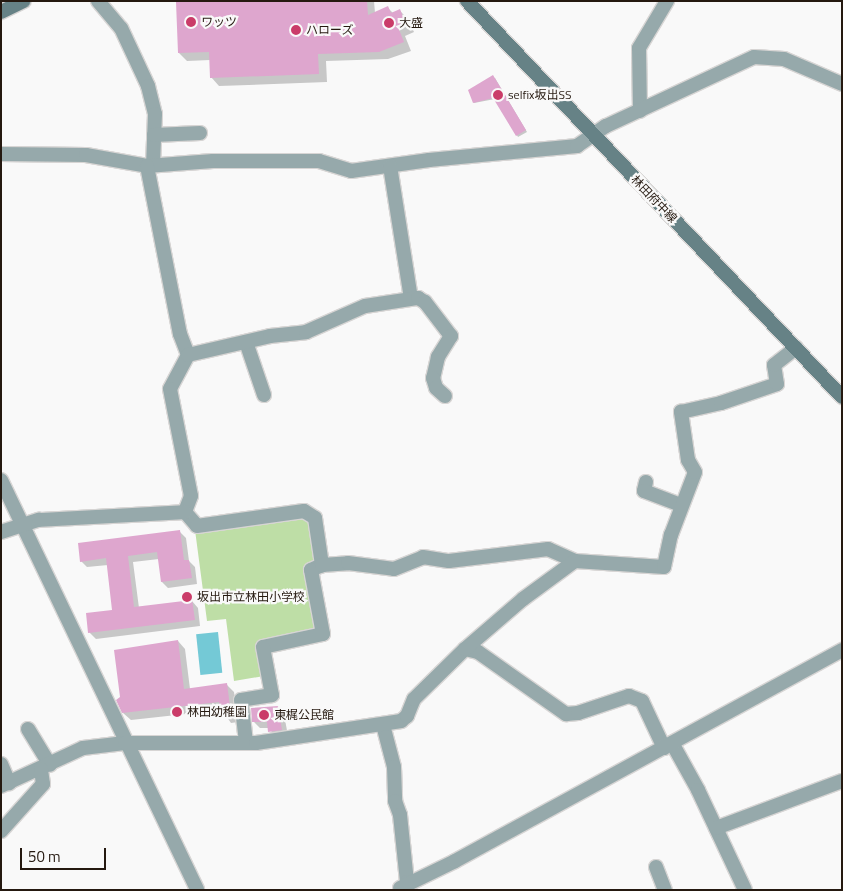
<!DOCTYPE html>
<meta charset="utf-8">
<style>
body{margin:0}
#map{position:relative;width:843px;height:891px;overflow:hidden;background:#f9f9f9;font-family:"Titillium Web","Noto Sans JP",sans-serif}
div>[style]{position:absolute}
.green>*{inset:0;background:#bedea6}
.water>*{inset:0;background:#74c9d6;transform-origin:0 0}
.shadow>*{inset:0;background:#0003}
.building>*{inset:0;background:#dea6ce}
.roads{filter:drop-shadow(1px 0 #d7d5d4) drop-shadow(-1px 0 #d7d5d4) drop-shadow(0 1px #d7d5d4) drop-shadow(0 -1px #d7d5d4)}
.minor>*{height:14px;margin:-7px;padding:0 7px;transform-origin:7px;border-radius:7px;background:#96a9ab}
.tertiary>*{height:14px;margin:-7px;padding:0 7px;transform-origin:7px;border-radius:7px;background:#96a9ab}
.secondary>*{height:14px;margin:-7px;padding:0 7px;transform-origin:7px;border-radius:7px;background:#668286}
.dots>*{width:14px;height:14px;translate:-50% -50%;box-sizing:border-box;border:2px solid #f9f9f9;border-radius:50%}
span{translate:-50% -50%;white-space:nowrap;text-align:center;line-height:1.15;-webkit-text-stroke:4.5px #f9f9f9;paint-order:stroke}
.poi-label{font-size:12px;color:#251910}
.left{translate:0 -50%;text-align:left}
.street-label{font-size:12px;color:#251910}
.frame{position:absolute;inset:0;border:2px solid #251910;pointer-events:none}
.scale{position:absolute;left:20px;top:848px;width:86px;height:22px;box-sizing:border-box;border:2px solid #251910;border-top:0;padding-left:6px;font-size:15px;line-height:18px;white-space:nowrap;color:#251910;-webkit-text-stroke:4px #f9f9f9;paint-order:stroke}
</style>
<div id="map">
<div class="green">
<div style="clip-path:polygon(305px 515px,312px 519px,320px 624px,314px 633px,258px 643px,264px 676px,234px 681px,226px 619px,207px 621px,195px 530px)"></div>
</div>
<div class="water">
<div style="left:218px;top:632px;width:41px;height:22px;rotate:84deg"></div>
</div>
<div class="shadow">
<div style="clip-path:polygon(208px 1px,374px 1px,375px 13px,388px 8px,394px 14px,400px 11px,408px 19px,414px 32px,405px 36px,411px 51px,388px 59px,326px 61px,327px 82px,219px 86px,211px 77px,210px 60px,187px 61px,179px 53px)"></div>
<div style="clip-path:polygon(495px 78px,527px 132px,518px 137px,495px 99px,474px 103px,470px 90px)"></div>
<div style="clip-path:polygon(180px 532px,186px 538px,189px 561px,195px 567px,197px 584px,168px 588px,162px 582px,159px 559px,133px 562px,139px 608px,192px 601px,198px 608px,200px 626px,96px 639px,89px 632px,114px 611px,108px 565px,87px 567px,81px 561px)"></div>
<div style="clip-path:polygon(178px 641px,185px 649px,190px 689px,227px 685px,234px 692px,238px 722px,231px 723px,222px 710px,131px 720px,123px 713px)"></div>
<div style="clip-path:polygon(278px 708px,284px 714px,288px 736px,276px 738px,269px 728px,260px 728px,254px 722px)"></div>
</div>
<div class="building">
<div style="clip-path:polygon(367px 1px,368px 15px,388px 6px,391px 13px,400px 9px,406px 24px,398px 27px,404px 42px,379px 52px,318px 54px,319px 74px,210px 78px,209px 52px,178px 53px,176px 2px)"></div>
<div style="clip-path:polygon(493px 75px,526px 130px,516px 136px,493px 98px,473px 103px,468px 90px)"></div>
<div style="clip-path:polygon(180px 530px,184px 560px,189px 560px,192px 578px,161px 582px,157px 552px,128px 556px,134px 607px,192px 600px,195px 620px,88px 633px,86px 613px,112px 610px,106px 558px,80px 562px,78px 543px)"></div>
<div style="clip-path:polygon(178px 640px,184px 689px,227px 683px,231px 715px,222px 716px,219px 702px,122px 713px,116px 700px,120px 697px,114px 650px)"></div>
<div style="clip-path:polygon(278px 706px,282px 730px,268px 732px,267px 722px,252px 722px,251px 708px)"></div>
</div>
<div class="roads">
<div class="minor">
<div style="left:98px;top:1px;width:35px;rotate:50deg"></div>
<div style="left:121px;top:28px;width:64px;rotate:65deg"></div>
<div style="left:148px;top:86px;width:29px;rotate:76deg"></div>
<div style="left:155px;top:114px;width:51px;rotate:92.2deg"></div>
<div style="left:640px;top:111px;width:63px;rotate:-90.9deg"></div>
<div style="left:639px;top:48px;width:55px;rotate:-59.2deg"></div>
<div style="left:154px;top:135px;width:46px;rotate:-2.5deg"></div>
<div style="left:1px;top:154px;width:85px;rotate:0.7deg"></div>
<div style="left:86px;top:155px;width:62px;rotate:10.2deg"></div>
<div style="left:147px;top:166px;width:66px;rotate:-4.3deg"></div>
<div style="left:213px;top:161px;width:106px"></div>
<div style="left:319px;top:161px;width:34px;rotate:17deg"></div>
<div style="left:351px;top:171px;width:79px;rotate:-8deg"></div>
<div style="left:429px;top:160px;width:149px;rotate:-5.4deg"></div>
<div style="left:577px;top:146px;width:35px;rotate:-35deg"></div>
<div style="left:606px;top:126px;width:163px;rotate:-25deg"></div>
<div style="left:754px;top:57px;width:30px;rotate:4deg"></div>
<div style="left:784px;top:59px;width:63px;rotate:23.3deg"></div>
<div style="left:147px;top:166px;width:171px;rotate:78.9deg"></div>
<div style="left:180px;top:334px;width:22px;rotate:69deg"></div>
<div style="left:188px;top:355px;width:38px;rotate:118deg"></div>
<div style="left:170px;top:389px;width:109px;rotate:78.9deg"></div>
<div style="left:191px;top:496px;width:17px;rotate:111deg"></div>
<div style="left:390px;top:166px;width:134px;rotate:81deg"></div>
<div style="left:246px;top:342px;width:56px;rotate:71.2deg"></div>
<div style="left:188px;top:355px;width:84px;rotate:-13deg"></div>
<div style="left:270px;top:336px;width:36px;rotate:-6deg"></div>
<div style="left:306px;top:332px;width:64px;rotate:-23.8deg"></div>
<div style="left:365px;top:306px;width:54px;rotate:-8.6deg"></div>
<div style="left:418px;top:298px;width:8px;rotate:30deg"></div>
<div style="left:425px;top:302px;width:43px;rotate:52.6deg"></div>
<div style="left:451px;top:336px;width:25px;rotate:122deg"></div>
<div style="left:438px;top:357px;width:22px;rotate:103deg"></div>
<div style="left:433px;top:378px;width:10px;rotate:73deg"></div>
<div style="left:436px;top:388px;width:12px;rotate:42deg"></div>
<div style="left:1px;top:480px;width:454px;rotate:64.4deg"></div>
<div style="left:646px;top:482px;width:9px;rotate:103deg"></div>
<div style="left:644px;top:491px;width:40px;rotate:21deg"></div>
<div style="left:185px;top:512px;width:18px;rotate:49deg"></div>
<div style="left:197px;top:526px;width:108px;rotate:-8deg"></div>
<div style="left:304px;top:511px;width:13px;rotate:32deg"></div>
<div style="left:315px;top:518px;width:48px;rotate:81.5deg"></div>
<div style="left:322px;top:565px;width:12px;rotate:156deg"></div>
<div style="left:311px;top:570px;width:65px;rotate:79.4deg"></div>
<div style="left:323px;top:634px;width:61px;rotate:167.8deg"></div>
<div style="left:263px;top:647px;width:49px;rotate:79.4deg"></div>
<div style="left:272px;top:695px;width:31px;rotate:171deg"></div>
<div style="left:241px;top:700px;width:42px;rotate:83.2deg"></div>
<div style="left:1px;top:532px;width:40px;rotate:-18deg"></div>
<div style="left:39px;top:520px;width:146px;rotate:-3.1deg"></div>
<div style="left:322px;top:565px;width:26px;rotate:-4deg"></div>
<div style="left:348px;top:563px;width:46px;rotate:7.4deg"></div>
<div style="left:394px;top:569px;width:31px;rotate:-22deg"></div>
<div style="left:423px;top:557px;width:26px;rotate:9deg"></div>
<div style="left:449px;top:561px;width:100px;rotate:-6.9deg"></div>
<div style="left:548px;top:549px;width:30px;rotate:24deg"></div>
<div style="left:575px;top:561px;width:89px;rotate:3.9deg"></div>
<div style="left:664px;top:567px;width:33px;rotate:-78deg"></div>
<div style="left:671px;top:535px;width:67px;rotate:-69.1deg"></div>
<div style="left:695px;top:472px;width:14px;rotate:-120deg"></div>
<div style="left:688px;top:460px;width:49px;rotate:-98.3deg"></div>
<div style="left:681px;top:412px;width:41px;rotate:-12.7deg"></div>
<div style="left:721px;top:403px;width:59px;rotate:-18.7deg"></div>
<div style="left:777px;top:384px;width:19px;rotate:-99deg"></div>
<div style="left:774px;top:365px;width:28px;rotate:-38deg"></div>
<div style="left:465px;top:649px;width:13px;rotate:13deg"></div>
<div style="left:478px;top:652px;width:108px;rotate:35.2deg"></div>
<div style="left:566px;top:714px;width:12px;rotate:-5deg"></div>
<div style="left:578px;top:713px;width:54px;rotate:-18.4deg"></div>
<div style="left:629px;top:696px;width:14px;rotate:21deg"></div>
<div style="left:642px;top:701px;width:52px;rotate:64.9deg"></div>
<div style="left:383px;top:725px;width:43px;rotate:75.3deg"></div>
<div style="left:394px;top:767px;width:34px;rotate:88deg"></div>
<div style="left:395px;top:801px;width:15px;rotate:70deg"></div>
<div style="left:400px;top:815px;width:67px;rotate:84deg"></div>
<div style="left:407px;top:882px;width:9px;rotate:111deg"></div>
<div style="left:28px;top:729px;width:42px;rotate:58.6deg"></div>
<div style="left:672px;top:743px;width:54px;rotate:61deg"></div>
<div style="left:698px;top:790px;width:110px;rotate:64.8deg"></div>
<div style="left:1px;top:764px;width:21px;rotate:67deg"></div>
<div style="left:1px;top:786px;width:90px;rotate:-24.9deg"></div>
<div style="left:83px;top:748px;width:42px;rotate:-6.8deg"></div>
<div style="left:125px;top:743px;width:131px"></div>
<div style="left:256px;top:743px;width:147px;rotate:-8.6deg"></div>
<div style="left:401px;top:721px;width:8px;rotate:-40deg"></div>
<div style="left:407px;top:716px;width:18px;rotate:-68deg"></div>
<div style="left:414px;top:699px;width:71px;rotate:-44.4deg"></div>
<div style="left:465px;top:649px;width:77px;rotate:-40.8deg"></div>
<div style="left:523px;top:599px;width:64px;rotate:-36.2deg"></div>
<div style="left:716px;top:828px;width:134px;rotate:-20.5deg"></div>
<div style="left:1px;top:831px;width:63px;rotate:-48.2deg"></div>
<div style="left:43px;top:784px;width:15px;rotate:-98deg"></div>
<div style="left:656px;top:867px;width:25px;rotate:69deg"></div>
<div style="left:400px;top:888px;width:61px;rotate:-26.1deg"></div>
</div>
<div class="tertiary">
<div style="left:455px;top:861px;width:441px;rotate:-28.6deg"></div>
</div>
<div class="secondary">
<div style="left:467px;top:1px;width:545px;rotate:46.56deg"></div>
<div style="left:1px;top:12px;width:25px;rotate:-26deg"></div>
</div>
</div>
<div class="dots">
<div style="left:191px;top:22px;background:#ca3c69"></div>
<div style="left:389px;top:23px;background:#ca3c69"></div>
<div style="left:296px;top:30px;background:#ca3c69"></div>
<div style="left:498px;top:95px;background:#ca3c69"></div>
<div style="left:187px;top:597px;background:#ca3c69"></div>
<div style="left:177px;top:712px;background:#ca3c69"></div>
<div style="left:264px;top:715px;background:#ca3c69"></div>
</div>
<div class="poi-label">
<span class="left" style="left:201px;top:22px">ワッツ</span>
<span class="left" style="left:399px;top:23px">大盛</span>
<span class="left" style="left:306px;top:30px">ハローズ</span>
<span class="left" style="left:508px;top:95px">selfix坂出SS</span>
<span class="left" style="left:197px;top:597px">坂出市立林田小学校</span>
<span class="left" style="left:187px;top:712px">林田幼稚園</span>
<span class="left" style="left:274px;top:715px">東梶公民館</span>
</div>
<div class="street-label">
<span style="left:654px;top:199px;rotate:46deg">林田府中線</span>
</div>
<div class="frame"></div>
<div class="scale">50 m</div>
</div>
